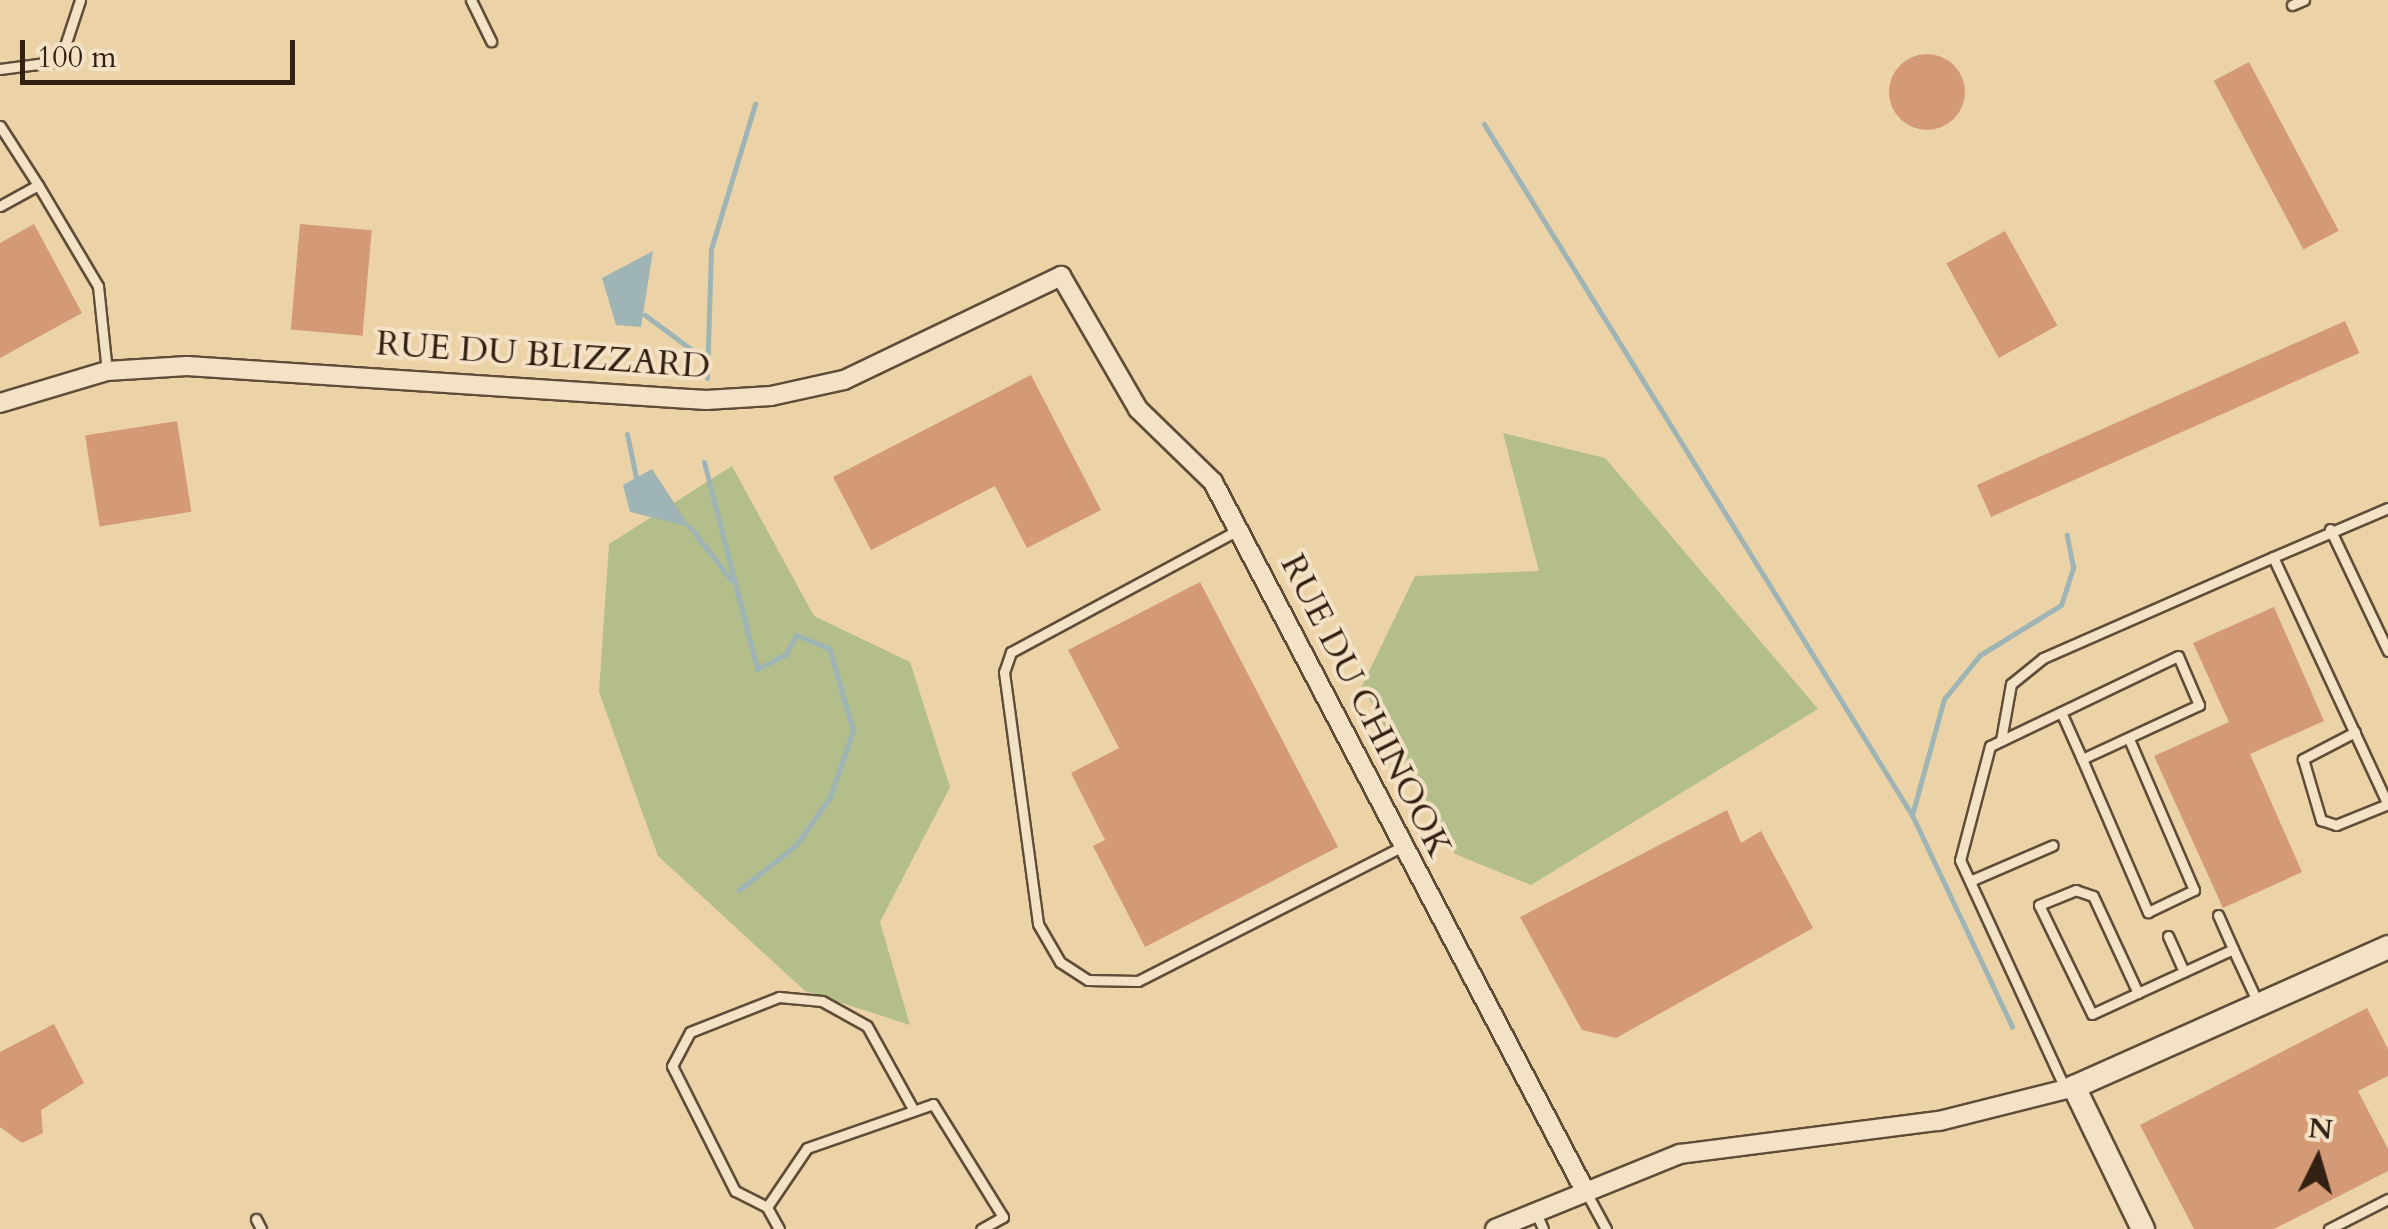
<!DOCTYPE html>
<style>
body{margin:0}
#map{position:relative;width:2388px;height:1229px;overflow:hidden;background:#ecd3a7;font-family:Cardo,serif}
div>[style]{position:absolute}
.green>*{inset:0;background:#b3be8a}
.water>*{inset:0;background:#9fb4b4}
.stream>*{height:5px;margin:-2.5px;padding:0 2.5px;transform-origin:2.5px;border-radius:2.5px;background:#9fb4b4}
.building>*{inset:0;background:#d49975;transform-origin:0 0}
.round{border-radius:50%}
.roads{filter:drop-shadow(2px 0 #604d37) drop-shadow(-2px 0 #604d37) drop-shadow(0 2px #604d37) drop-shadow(0 -2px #604d37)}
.lane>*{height:9px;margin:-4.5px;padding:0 4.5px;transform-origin:4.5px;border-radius:4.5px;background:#f3e2c6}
.street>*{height:18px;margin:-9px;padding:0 9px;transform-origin:9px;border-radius:9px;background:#f3e2c6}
.secondary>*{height:22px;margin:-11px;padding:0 11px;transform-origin:11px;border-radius:11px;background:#f3e2c6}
span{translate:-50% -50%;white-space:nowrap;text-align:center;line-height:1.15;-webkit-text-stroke:8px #f3e2c6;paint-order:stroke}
.street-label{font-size:35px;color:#322012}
.north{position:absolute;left:2268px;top:1109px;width:100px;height:100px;-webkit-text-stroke:8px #f3e2c6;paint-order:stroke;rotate:5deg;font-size:28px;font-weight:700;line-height:40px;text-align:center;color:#322012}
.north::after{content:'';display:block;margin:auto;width:35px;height:45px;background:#322012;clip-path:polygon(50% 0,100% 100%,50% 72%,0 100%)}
.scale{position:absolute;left:20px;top:40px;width:275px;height:45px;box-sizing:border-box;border:5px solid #322012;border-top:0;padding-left:12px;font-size:30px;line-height:35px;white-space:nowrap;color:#322012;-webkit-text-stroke:8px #f3e2c6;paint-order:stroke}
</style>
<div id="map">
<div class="green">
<div style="clip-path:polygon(1503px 433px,1605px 458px,1818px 709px,1531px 885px,1455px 854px,1362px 686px,1415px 576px,1539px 571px)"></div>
<div style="clip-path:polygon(732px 466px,814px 616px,910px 662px,950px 787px,880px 922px,910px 1025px,805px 991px,658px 856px,599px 692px,609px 544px)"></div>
</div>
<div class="water">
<div style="clip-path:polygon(653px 251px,641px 327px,616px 325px,602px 278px)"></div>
<div style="clip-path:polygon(652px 469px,690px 527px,630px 512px,623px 485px)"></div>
</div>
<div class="stream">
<div style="left:1484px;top:124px;width:813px;rotate:58.23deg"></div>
<div style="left:1912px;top:815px;width:234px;rotate:64.7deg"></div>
<div style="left:645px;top:315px;width:77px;rotate:36.6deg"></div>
<div style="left:707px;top:378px;width:129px;rotate:-88.2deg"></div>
<div style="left:711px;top:249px;width:152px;rotate:-73.1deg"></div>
<div style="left:627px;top:434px;width:44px;rotate:78.2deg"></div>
<div style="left:704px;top:462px;width:214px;rotate:75.6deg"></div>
<div style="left:757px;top:669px;width:33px;rotate:-27deg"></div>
<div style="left:786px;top:654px;width:21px;rotate:-62deg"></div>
<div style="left:796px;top:635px;width:35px;rotate:22deg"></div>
<div style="left:829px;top:648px;width:85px;rotate:73.7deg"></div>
<div style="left:853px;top:730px;width:71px;rotate:108.9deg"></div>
<div style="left:830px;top:797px;width:59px;rotate:125.3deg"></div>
<div style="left:796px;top:845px;width:73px;rotate:141.7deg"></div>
<div style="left:690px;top:527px;width:67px;rotate:52.3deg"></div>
<div style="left:1912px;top:815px;width:120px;rotate:-74.6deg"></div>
<div style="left:1944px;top:699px;width:57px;rotate:-50.7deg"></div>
<div style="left:1980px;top:655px;width:95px;rotate:-31.7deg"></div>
<div style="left:2061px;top:605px;width:40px;rotate:-72deg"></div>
<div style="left:2073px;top:567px;width:33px;rotate:-101deg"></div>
</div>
<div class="building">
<div class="round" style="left:1889px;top:54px;width:76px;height:76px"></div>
<div style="left:2249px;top:62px;width:191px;height:40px;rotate:62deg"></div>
<div style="clip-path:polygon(34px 224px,82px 313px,0 358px,0 243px)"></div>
<div style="left:300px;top:224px;width:72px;height:106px;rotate:5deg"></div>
<div style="left:2005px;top:231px;width:108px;height:67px;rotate:61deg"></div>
<div style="left:2345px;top:321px;width:35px;height:403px;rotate:66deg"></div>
<div style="clip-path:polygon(1031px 375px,1101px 510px,1027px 548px,995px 486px,871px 550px,833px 477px)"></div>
<div style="left:177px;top:421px;width:92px;height:93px;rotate:81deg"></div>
<div style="clip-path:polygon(1200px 582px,1338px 847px,1145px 947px,1093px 846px,1105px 840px,1071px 773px,1119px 748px,1068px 650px)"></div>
<div style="clip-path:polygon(2274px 607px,2324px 721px,2250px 754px,2302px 872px,2223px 908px,2154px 756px,2229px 722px,2193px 643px)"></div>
<div style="clip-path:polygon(1727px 810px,1741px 843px,1761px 831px,1813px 928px,1616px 1038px,1582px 1030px,1520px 917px)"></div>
<div style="clip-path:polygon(2367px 1008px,2388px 1049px,2388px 1076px,2358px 1091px,2388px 1149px,2388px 1171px,2274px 1229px,2194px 1229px,2140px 1125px)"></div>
<div style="clip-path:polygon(54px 1024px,84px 1083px,41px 1110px,43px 1133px,22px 1143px,0 1127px,0 1052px)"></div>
</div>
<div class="roads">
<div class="lane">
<div style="left:471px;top:0;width:46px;rotate:64deg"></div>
<div style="left:2292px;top:5px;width:13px;rotate:-23deg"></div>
<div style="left:0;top:69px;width:61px;rotate:-7.6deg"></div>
<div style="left:60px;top:61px;width:64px;rotate:-71.8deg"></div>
<div style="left:0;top:126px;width:70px;rotate:57.2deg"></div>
<div style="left:0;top:206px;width:43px;rotate:-28.9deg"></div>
<div style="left:38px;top:185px;width:117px;rotate:59.3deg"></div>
<div style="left:98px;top:286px;width:85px;rotate:84deg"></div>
<div style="left:2388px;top:508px;width:125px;rotate:156.9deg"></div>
<div style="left:2273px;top:557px;width:273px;rotate:65.1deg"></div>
<div style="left:2330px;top:529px;width:135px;rotate:64.6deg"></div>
<div style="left:1238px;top:530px;width:258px;rotate:151.7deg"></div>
<div style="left:1011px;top:652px;width:21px;rotate:109deg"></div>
<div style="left:1004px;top:672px;width:254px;rotate:82.3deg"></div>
<div style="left:1038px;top:924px;width:44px;rotate:59.9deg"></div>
<div style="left:1060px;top:962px;width:33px;rotate:33deg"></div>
<div style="left:1088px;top:980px;width:50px;rotate:1.1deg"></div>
<div style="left:1138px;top:981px;width:297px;rotate:-27deg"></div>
<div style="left:2061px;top:712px;width:51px;rotate:65.9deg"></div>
<div style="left:2082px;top:759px;width:129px;rotate:-24.8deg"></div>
<div style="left:2199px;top:705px;width:53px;rotate:-113.2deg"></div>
<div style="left:2178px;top:656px;width:208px;rotate:154.4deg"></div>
<div style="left:1990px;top:746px;width:118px;rotate:104.7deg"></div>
<div style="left:1960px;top:860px;width:253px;rotate:65.3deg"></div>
<div style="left:2355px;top:732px;width:59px;rotate:152.6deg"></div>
<div style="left:2303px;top:759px;width:64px;rotate:73.6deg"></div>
<div style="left:2321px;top:820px;width:16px;rotate:18deg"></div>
<div style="left:2336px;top:825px;width:56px;rotate:-22deg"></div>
<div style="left:2001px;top:740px;width:57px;rotate:-79.9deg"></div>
<div style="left:2011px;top:684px;width:41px;rotate:-39.1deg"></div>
<div style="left:2043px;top:658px;width:251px;rotate:-23.7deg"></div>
<div style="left:2082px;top:759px;width:167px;rotate:66.7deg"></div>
<div style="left:2148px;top:912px;width:51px;rotate:-25.6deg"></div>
<div style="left:2194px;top:890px;width:164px;rotate:-113.3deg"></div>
<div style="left:1970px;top:881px;width:90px;rotate:-23.4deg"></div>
<div style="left:2218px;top:915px;width:37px;rotate:66deg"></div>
<div style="left:2168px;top:936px;width:39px;rotate:66deg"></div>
<div style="left:2138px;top:993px;width:107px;rotate:-114.9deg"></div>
<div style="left:2093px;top:896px;width:18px;rotate:-161deg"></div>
<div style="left:2076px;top:890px;width:40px;rotate:158deg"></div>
<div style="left:2039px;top:905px;width:121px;rotate:64.1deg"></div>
<div style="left:2092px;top:1014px;width:155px;rotate:-24.7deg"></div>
<div style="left:2233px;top:949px;width:60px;rotate:65.2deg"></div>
<div style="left:1586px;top:1192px;width:42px;rotate:61.6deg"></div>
<div style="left:767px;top:1207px;width:36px;rotate:-153deg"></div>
<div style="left:735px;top:1191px;width:140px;rotate:-116.7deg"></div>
<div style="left:672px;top:1066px;width:38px;rotate:-62deg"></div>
<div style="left:690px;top:1032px;width:96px;rotate:-21.5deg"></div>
<div style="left:779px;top:997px;width:43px;rotate:5.3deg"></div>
<div style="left:822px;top:1001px;width:51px;rotate:29.1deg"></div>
<div style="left:867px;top:1026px;width:95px;rotate:61deg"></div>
<div style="left:1536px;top:1213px;width:17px;rotate:66deg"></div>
<div style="left:256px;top:1219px;width:11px;rotate:63deg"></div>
<div style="left:779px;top:1229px;width:25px;rotate:-119deg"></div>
<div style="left:767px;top:1207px;width:71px;rotate:-55.9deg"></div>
<div style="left:807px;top:1148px;width:133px;rotate:-19.2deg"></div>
<div style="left:933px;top:1104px;width:133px;rotate:58.2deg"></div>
<div style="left:1003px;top:1217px;width:25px;rotate:151deg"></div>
<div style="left:2329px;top:1229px;width:66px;rotate:-27deg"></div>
</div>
<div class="street">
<div style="left:0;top:403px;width:112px;rotate:-16.7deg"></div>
<div style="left:107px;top:371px;width:80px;rotate:-3.6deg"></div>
<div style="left:187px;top:366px;width:520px;rotate:3.75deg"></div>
<div style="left:706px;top:400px;width:65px;rotate:-3.5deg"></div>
<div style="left:771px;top:396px;width:75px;rotate:-12.4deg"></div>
<div style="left:844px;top:380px;width:241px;rotate:-25.6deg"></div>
<div style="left:1061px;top:276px;width:154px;rotate:59.9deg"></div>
<div style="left:1138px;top:409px;width:105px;rotate:44.2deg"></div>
<div style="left:1213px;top:482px;width:796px;rotate:62.31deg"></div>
<div style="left:1495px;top:1229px;width:200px;rotate:-22.1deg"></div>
<div style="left:1680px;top:1154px;width:261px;rotate:-7.3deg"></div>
<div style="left:1939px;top:1121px;width:139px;rotate:-14.1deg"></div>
</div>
<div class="secondary">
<div style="left:2143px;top:1229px;width:158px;rotate:-115.9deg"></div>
<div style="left:2074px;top:1087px;width:344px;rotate:-24deg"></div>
</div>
</div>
<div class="street-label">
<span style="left:543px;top:355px;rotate:4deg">RUE DU BLIZZARD</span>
<span style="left:1366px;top:706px;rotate:63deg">RUE DU CHINOOK</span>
</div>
<div class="north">N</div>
<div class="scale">100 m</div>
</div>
